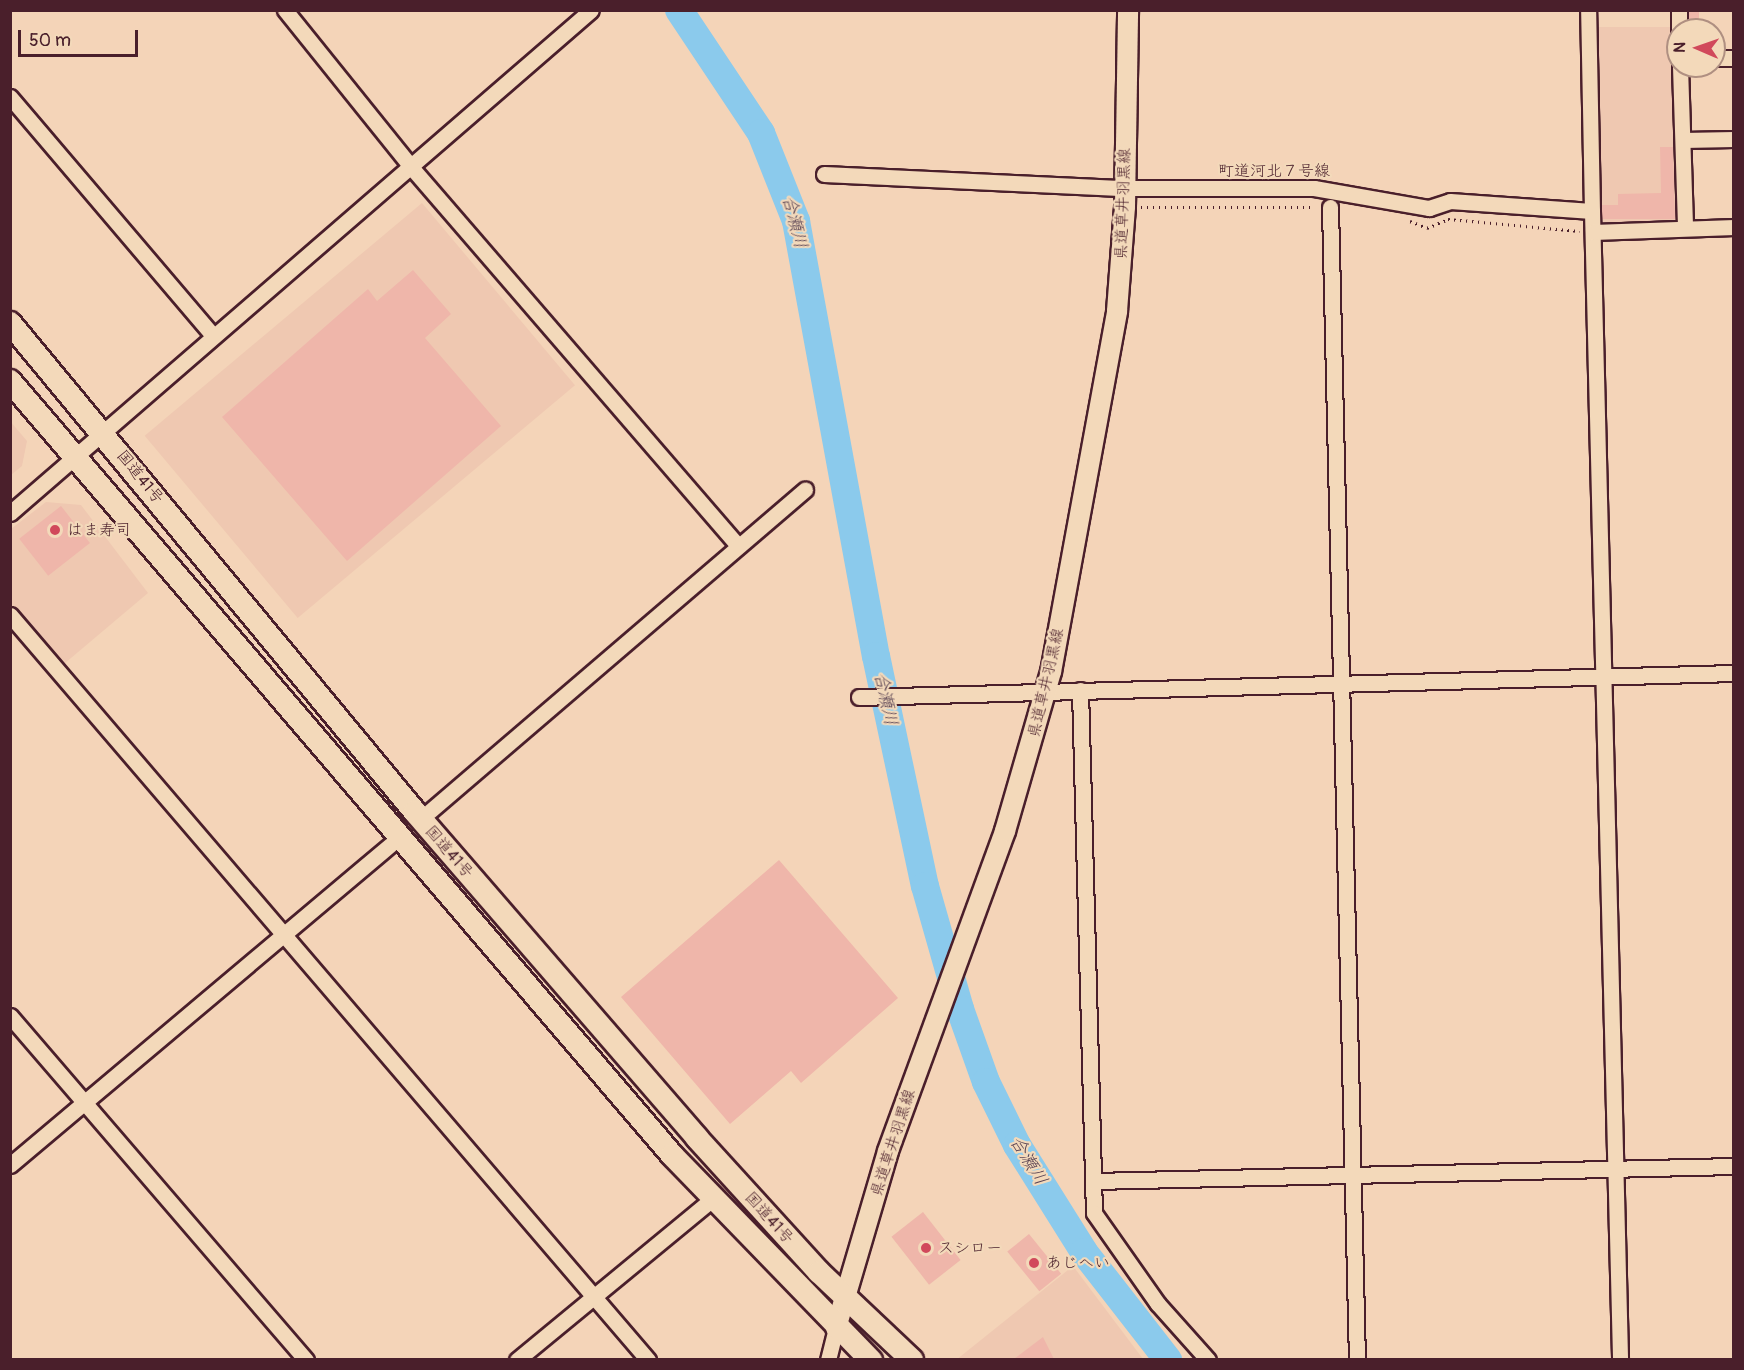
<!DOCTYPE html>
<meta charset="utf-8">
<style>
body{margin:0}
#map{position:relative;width:1744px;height:1370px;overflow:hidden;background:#f4d4b8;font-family:Pangolin,"Klee One",sans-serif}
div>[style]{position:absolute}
.built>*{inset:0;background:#efc8b1;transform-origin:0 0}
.river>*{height:28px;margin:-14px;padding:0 14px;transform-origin:14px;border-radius:14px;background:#8bcaec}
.building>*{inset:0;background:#efb6aa;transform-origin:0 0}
.path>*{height:3px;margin-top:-1.5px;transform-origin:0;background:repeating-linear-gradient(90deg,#4a1f2b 0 1.5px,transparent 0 6px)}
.roads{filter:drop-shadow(2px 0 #4a1f2b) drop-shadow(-2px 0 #4a1f2b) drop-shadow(0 2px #4a1f2b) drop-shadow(0 -2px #4a1f2b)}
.minor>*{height:15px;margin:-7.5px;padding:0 7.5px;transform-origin:7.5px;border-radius:7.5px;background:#f3d9ba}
.major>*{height:20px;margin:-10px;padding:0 10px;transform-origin:10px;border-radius:10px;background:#f3d9ba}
.highway>*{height:22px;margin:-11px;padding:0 11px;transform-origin:11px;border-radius:11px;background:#f3d9ba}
.dots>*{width:16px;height:16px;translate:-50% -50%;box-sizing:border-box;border:3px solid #f3d9ba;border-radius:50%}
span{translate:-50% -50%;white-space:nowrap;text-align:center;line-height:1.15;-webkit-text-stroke:4.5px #f3d9ba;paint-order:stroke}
.street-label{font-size:16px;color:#4a1f2b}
.poi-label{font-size:16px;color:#4a1f2b}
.left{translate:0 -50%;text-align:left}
.water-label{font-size:18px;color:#574152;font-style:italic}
.frame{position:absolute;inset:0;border:12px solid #4a1f2b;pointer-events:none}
.north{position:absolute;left:1666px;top:18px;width:60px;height:60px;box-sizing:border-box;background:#f3d9ba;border:2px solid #af8f81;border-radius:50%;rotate:272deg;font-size:16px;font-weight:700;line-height:24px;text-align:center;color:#4a1f2b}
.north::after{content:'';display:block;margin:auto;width:21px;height:27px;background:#d1495b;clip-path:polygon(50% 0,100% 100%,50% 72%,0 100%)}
.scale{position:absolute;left:18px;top:30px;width:120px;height:27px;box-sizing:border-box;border:3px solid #4a1f2b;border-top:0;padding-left:8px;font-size:18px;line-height:21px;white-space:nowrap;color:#4a1f2b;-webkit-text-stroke:4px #f3d9ba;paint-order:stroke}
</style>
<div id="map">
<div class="built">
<div style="clip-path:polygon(1593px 27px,1674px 27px,1679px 225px,1604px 227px,1597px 217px)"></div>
<div style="left:422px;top:203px;width:238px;height:362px;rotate:50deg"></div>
<div style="clip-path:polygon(10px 421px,27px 441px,22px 466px,11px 475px)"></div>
<div style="clip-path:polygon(46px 502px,81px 505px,148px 593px,58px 669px,11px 613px,11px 529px)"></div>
<div style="clip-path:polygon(1073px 1266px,1143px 1359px,956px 1360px)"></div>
</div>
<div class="river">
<div style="left:679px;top:10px;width:148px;rotate:56.3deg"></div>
<div style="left:761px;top:133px;width:95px;rotate:68.3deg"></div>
<div style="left:796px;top:221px;width:442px;rotate:79.6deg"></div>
<div style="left:876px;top:656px;width:235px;rotate:78deg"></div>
<div style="left:925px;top:886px;width:128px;rotate:74.1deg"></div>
<div style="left:960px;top:1009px;width:77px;rotate:70.4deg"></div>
<div style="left:986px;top:1082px;width:70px;rotate:63.8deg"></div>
<div style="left:1017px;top:1145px;width:126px;rotate:57.9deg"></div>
<div style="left:1084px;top:1252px;width:137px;rotate:52.1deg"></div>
</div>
<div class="building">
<div style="left:1689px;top:10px;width:10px;height:20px"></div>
<div style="clip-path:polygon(1660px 147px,1673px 147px,1675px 219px,1602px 219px,1602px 205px,1618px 205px,1618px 194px,1661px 193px)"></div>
<div style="clip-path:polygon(413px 270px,451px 314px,425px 338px,501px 426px,347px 561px,222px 417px,368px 289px,377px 301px)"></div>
<div style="left:61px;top:506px;width:47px;height:53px;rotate:52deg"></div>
<div style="clip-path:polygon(779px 860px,898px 998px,801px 1083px,791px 1071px,730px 1124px,621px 997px)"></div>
<div style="left:923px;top:1212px;width:61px;height:40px;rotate:52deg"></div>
<div style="left:1029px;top:1234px;width:51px;height:28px;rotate:51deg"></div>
<div style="clip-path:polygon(1043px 1337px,1054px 1359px,1014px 1359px)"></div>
</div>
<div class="path">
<div style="left:1141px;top:207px;width:174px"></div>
<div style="left:1410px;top:221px;width:18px;rotate:22deg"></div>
<div style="left:1427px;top:228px;width:23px;rotate:-23deg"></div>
<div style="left:1448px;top:219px;width:132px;rotate:5.2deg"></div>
</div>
<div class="roads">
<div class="minor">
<div style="left:285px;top:10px;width:203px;rotate:51.2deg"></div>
<div style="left:412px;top:168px;width:497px;rotate:49.2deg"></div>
<div style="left:1679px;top:10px;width:20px;rotate:90deg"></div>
<div style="left:1714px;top:58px;width:20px"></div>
<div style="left:1680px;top:66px;width:162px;rotate:88.2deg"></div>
<div style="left:10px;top:97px;width:311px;rotate:49.6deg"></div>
<div style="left:1683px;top:140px;width:51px;rotate:-1.1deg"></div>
<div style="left:824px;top:174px;width:301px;rotate:2.7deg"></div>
<div style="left:1125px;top:188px;width:189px"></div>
<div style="left:1314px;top:188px;width:117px;rotate:9.9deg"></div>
<div style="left:1429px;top:208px;width:22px;rotate:-18deg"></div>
<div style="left:1450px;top:201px;width:142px;rotate:4deg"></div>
<div style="left:1592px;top:211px;width:201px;rotate:-91.1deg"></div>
<div style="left:1330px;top:207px;width:1153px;rotate:88.66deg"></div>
<div style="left:1592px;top:211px;width:1149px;rotate:88.6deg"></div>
<div style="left:1593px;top:232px;width:141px;rotate:-2deg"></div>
<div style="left:10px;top:513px;width:768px;rotate:-40.88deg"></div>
<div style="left:10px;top:615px;width:981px;rotate:49.42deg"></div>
<div style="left:1080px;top:690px;width:523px;rotate:88.47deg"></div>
<div style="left:1094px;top:1213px;width:111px;rotate:54.9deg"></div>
<div style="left:1158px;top:1304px;width:75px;rotate:48.2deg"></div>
<div style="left:859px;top:697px;width:875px;rotate:-1.57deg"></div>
<div style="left:430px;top:811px;width:494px;rotate:-40.6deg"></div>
<div style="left:10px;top:1016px;width:454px;rotate:49.3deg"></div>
<div style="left:10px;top:1165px;width:497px;rotate:-40.1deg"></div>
<div style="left:1093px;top:1181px;width:641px;rotate:-1.34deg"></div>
<div style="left:517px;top:1360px;width:256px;rotate:-39.5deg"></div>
<div style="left:828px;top:1360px;width:33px;rotate:-76deg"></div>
</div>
<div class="major">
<div style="left:836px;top:1328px;width:184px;rotate:-73.6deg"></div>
<div style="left:888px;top:1151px;width:341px;rotate:-69.9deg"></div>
<div style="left:1005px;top:831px;width:166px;rotate:-73.9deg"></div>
<div style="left:1051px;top:672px;width:367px;rotate:-79.6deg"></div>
<div style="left:1117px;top:311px;width:104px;rotate:-85.6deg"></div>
<div style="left:1125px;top:207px;width:197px;rotate:-89.1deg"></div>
</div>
<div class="highway">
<div style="left:10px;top:323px;width:635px;rotate:50.37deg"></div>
<div style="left:415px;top:812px;width:431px;rotate:49.1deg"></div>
<div style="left:697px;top:1138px;width:181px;rotate:47.7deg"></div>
<div style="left:819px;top:1272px;width:128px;rotate:43.4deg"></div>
<div style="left:10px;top:381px;width:1018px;rotate:49.46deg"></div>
<div style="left:672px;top:1155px;width:286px;rotate:45.9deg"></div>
</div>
</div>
<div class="dots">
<div style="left:55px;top:530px;background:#d1495b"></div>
<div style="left:926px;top:1248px;background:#d1495b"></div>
<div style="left:1034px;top:1263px;background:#d1495b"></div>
</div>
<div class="street-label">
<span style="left:1274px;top:171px">町道河北７号線</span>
<span style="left:1123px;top:204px;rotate:-88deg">県道草井羽黒線</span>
<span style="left:140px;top:477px;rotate:51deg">国道41号</span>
<span style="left:1046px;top:683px;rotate:-77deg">県道草井羽黒線</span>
<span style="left:449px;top:852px;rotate:49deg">国道41号</span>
<span style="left:893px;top:1143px;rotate:-72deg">県道草井羽黒線</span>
<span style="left:769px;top:1218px;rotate:48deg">国道41号</span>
</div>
<div class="poi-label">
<span class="left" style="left:67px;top:530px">はま寿司</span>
<span class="left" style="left:938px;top:1248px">スシロー</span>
<span class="left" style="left:1046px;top:1263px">あじへい</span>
</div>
<div class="water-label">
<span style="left:794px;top:222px;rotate:76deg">合瀬川</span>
<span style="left:885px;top:699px;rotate:78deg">合瀬川</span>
<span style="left:1028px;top:1161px;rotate:59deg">合瀬川</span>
</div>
<div class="frame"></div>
<div class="north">N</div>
<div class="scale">50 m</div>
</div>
